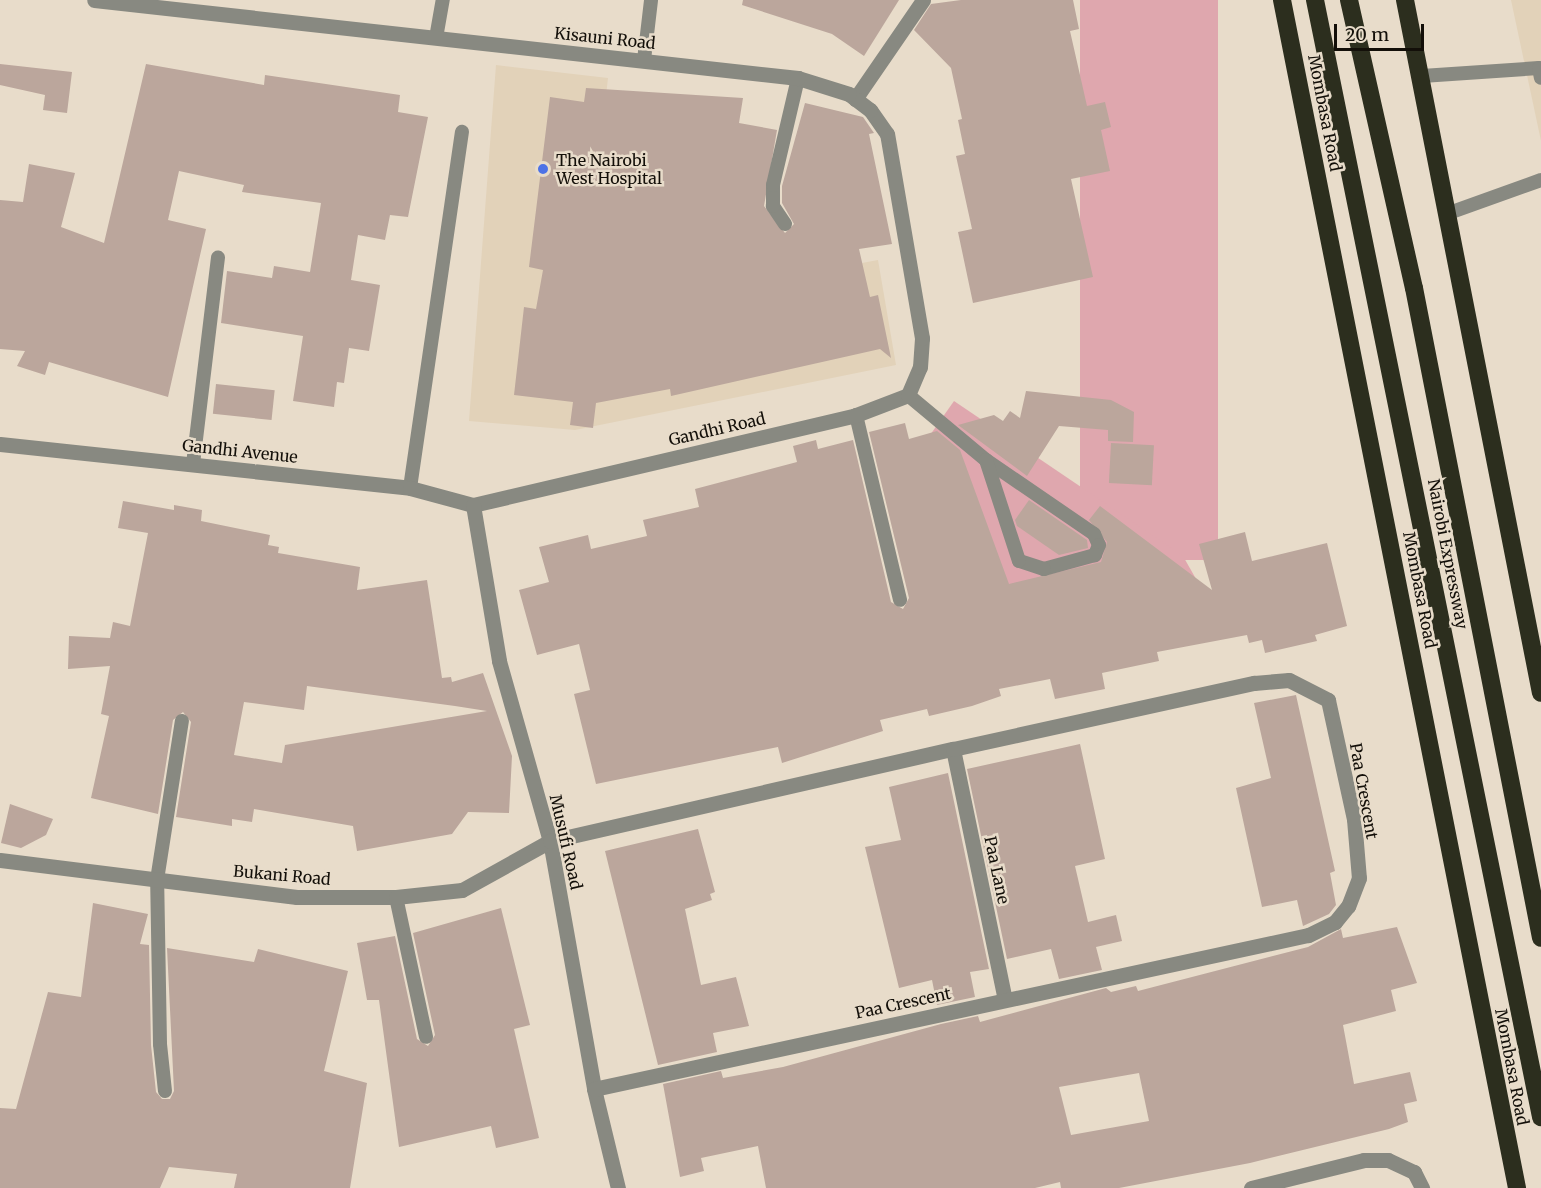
<!DOCTYPE html>
<style>
body{margin:0}
#map{position:relative;width:1541px;height:1188px;overflow:hidden;background:#e8dcca;font-family:Merriweather,serif}
div>[style]{position:absolute}
.built>*{inset:0;background:#e2d2b9}
.green>*{inset:0;background:#dfa7ae;transform-origin:0 0}
.building>*{inset:0;background:#bba69c;transform-origin:0 0}
.lane>*{height:14px;margin:-7px;padding:0 7px;transform-origin:7px;border-radius:7px;background:#888981}
.street>*{height:15px;margin:-7.5px;padding:0 7.5px;transform-origin:7.5px;border-radius:7.5px;background:#888981}
.highway>*{height:18px;margin:-9px;padding:0 9px;transform-origin:9px;border-radius:9px;background:#2c2e1e}
.dots>*{width:16px;height:16px;translate:-50% -50%;box-sizing:border-box;border:3px solid #e8dcca;border-radius:50%}
span{translate:-50% -50%;white-space:nowrap;text-align:center;line-height:1.15;-webkit-text-stroke:5px #e8dcca;paint-order:stroke}
.street-label{font-size:16px;color:#130f09}
.poi-label{font-size:16px;color:#130f09}
.left{translate:0 -50%;text-align:left}
.scale{position:absolute;left:1334px;top:24px;width:90px;height:27px;box-sizing:border-box;border:3px solid #130f09;border-top:0;padding-left:8px;font-size:18px;line-height:21px;white-space:nowrap;color:#130f09;-webkit-text-stroke:4px #e8dcca;paint-order:stroke}
</style>
<div id="map">
<div class="built">
<div style="clip-path:polygon(1511px 0,1541px 0,1541px 141px)"></div>
<div style="clip-path:polygon(496px 65px,608px 78px,581px 316px,878px 260px,896px 365px,575px 430px,469px 421px)"></div>
</div>
<div class="green">
<div style="left:1080px;top:0;width:138px;height:560px"></div>
<div style="clip-path:polygon(954px 401px,1183px 556px,1196px 579px,983px 636px,928px 438px)"></div>
</div>
<div class="building">
<div style="clip-path:polygon(743px 0,899px 0,864px 56px,832px 34px,742px 5px)"></div>
<div style="clip-path:polygon(961px 0,1073px 0,1079px 29px,1070px 31px,1087px 106px,1105px 102px,1111px 127px,1101px 130px,1110px 171px,1071px 179px,1093px 277px,973px 303px,958px 232px,972px 229px,956px 156px,965px 154px,958px 120px,962px 119px,951px 68px,914px 30px,931px 4px)"></div>
<div style="clip-path:polygon(0 64px,72px 72px,67px 113px,43px 110px,45px 95px,0 85px)"></div>
<div style="clip-path:polygon(146px 64px,264px 85px,265px 75px,400px 95px,398px 112px,428px 117px,408px 217px,390px 215px,385px 240px,358px 235px,351px 280px,380px 285px,369px 351px,349px 348px,344px 383px,337px 382px,334px 407px,293px 401px,303px 336px,221px 323px,227px 271px,272px 278px,274px 266px,310px 272px,321px 203px,242px 192px,244px 185px,179px 171px,168px 220px,206px 229px,168px 397px,49px 362px,45px 375px,17px 366px,25px 351px,0 349px,0 200px,23px 202px,29px 164px,75px 173px,61px 227px,104px 243px)"></div>
<div style="clip-path:polygon(586px 88px,743px 98px,739px 123px,777px 130px,764px 206px,785px 233px,794px 224px,782px 203px,782px 186px,805px 103px,863px 117px,874px 133px,869px 134px,892px 244px,859px 249px,870px 297px,878px 295px,891px 358px,880px 349px,671px 396px,670px 389px,596px 403px,593px 428px,570px 425px,573px 402px,514px 395px,524px 307px,536px 309px,543px 270px,529px 267px,550px 97px,584px 102px)"></div>
<div style="left:216px;top:384px;width:59px;height:30px;rotate:6deg"></div>
<div style="clip-path:polygon(1026px 391px,1111px 400px,1134px 412px,1133px 442px,1108px 441px,1108px 430px,1059px 426px,1027px 476px,958px 425px,994px 415px,1003px 421px,1010px 411px,1020px 418px)"></div>
<div style="clip-path:polygon(905px 423px,909px 439px,937px 431px,960px 450px,1009px 584px,1101px 562px,1107px 542px,1089px 520px,1100px 506px,1212px 590px,1199px 544px,1245px 532px,1252px 561px,1327px 543px,1347px 626px,1315px 635px,1317px 641px,1265px 653px,1262px 640px,1249px 643px,1247px 635px,1157px 652px,1159px 661px,1102px 673px,1105px 689px,1055px 699px,1050px 679px,999px 689px,1001px 696px,972px 706px,929px 716px,927px 709px,880px 720px,883px 731px,782px 763px,778px 747px,596px 784px,574px 694px,590px 690px,579px 644px,537px 655px,519px 590px,549px 582px,539px 547px,588px 535px,591px 549px,647px 536px,643px 520px,699px 507px,695px 489px,797px 462px,793px 446px,816px 440px,818px 449px,853px 440px,891px 602px,903px 609px,909px 598px,869px 432px)"></div>
<div style="left:1111px;top:443px;width:43px;height:40px;rotate:3deg"></div>
<div style="clip-path:polygon(1029px 500px,1087px 540px,1088px 548px,1059px 555px,1017px 526px,1015px 520px)"></div>
<div style="clip-path:polygon(evenodd,123px 501px,174px 510px,174px 505px,202px 510px,201px 521px,270px 535px,268px 545px,279px 547px,278px 553px,360px 567px,357px 590px,427px 580px,442px 678px,451px 677px,452px 682px,483px 673px,512px 756px,509px 813px,468px 812px,452px 834px,357px 851px,353px 826px,254px 809px,252px 822px,232px 819px,232px 826px,176px 817px,191px 722px,183px 712px,173px 720px,158px 814px,91px 798px,109px 716px,101px 714px,110px 666px,68px 669px,69px 636px,110px 638px,113px 622px,130px 626px,148px 533px,118px 528px,123px 501px,307px 686px,455px 706px,487px 711px,285px 745px,282px 763px,234px 755px,244px 702px,304px 710px,307px 686px)"></div>
<div style="clip-path:polygon(1296px 695px,1335px 871px,1330px 873px,1336px 905px,1329px 914px,1303px 926px,1297px 900px,1262px 907px,1236px 788px,1271px 778px,1254px 703px)"></div>
<div style="clip-path:polygon(1080px 744px,1105px 859px,1075px 866px,1088px 922px,1116px 915px,1122px 941px,1096px 947px,1102px 970px,1059px 979px,1051px 949px,1007px 959px,967px 769px)"></div>
<div style="clip-path:polygon(948px 773px,989px 969px,970px 972px,975px 997px,937px 1005px,932px 980px,899px 988px,865px 847px,901px 840px,889px 787px)"></div>
<div style="clip-path:polygon(10px 804px,53px 819px,46px 835px,21px 848px,1px 843px)"></div>
<div style="clip-path:polygon(698px 829px,715px 892px,710px 894px,712px 900px,685px 909px,701px 985px,736px 977px,749px 1026px,713px 1033px,717px 1052px,658px 1065px,605px 851px)"></div>
<div style="clip-path:polygon(93px 903px,148px 914px,140px 944px,149px 945px,151px 1045px,156px 1092px,162px 1099px,170px 1099px,174px 1091px,167px 948px,254px 962px,258px 949px,348px 971px,324px 1071px,367px 1083px,350px 1188px,234px 1188px,237px 1174px,169px 1167px,160px 1188px,0 1188px,0 1108px,16px 1109px,48px 992px,81px 997px)"></div>
<div style="clip-path:polygon(501px 908px,530px 1025px,514px 1029px,539px 1138px,496px 1148px,491px 1126px,399px 1147px,379px 1000px,367px 1000px,357px 943px,395px 936px,417px 1039px,428px 1046px,435px 1035px,413px 933px)"></div>
<div style="clip-path:polygon(evenodd,1397px 927px,1417px 983px,1391px 990px,1396px 1011px,1343px 1025px,1354px 1084px,1410px 1072px,1417px 1101px,1404px 1104px,1408px 1122px,1389px 1129px,1250px 1163px,1119px 1188px,1061px 1188px,1060px 1182px,1035px 1188px,766px 1188px,758px 1146px,701px 1158px,704px 1171px,680px 1177px,663px 1084px,721px 1071px,723px 1078px,783px 1067px,941px 1024px,978px 1016px,980px 1022px,991px 1019px,1106px 988px,1111px 992px,1136px 986px,1138px 991px,1308px 947px,1341px 929px,1343px 938px,1397px 927px,1139px 1073px,1149px 1121px,1071px 1135px,1059px 1087px,1139px 1073px)"></div>
</div>
<div class="lane">
<div style="left:436px;top:38px;width:39px;rotate:-80deg"></div>
<div style="left:644px;top:60px;width:60px;rotate:-83.3deg"></div>
<div style="left:1422px;top:76px;width:117px;rotate:-3.9deg"></div>
<div style="left:1539px;top:68px;width:10px;rotate:79deg"></div>
<div style="left:1449px;top:213px;width:98px;rotate:-19.7deg"></div>
<div style="left:785px;top:224px;width:22px;rotate:-124deg"></div>
<div style="left:773px;top:206px;width:21px;rotate:-90deg"></div>
<div style="left:773px;top:185px;width:110px;rotate:-76.8deg"></div>
<div style="left:908px;top:395px;width:102px;rotate:39.8deg"></div>
<div style="left:986px;top:460px;width:131px;rotate:34.4deg"></div>
<div style="left:1094px;top:534px;width:12px;rotate:66deg"></div>
<div style="left:1099px;top:545px;width:11px;rotate:112deg"></div>
<div style="left:1095px;top:555px;width:53px;rotate:164.6deg"></div>
<div style="left:1044px;top:569px;width:26px;rotate:-162deg"></div>
<div style="left:1019px;top:561px;width:106px;rotate:-108.1deg"></div>
<div style="left:856px;top:415px;width:190px;rotate:76.6deg"></div>
<div style="left:193px;top:464px;width:208px;rotate:-83.1deg"></div>
<div style="left:410px;top:488px;width:360px;rotate:-81.7deg"></div>
<div style="left:396px;top:897px;width:143px;rotate:77.9deg"></div>
<div style="left:165px;top:1091px;width:47px;rotate:-96.1deg"></div>
<div style="left:160px;top:1044px;width:164px;rotate:-91deg"></div>
<div style="left:157px;top:880px;width:161px;rotate:-81.1deg"></div>
</div>
<div class="street">
<div style="left:855px;top:99px;width:120px;rotate:-55.5deg"></div>
<div style="left:0;top:444px;width:412px;rotate:6.1deg"></div>
<div style="left:410px;top:488px;width:65px;rotate:15.1deg"></div>
<div style="left:473px;top:505px;width:393px;rotate:-13.2deg"></div>
<div style="left:856px;top:415px;width:56px;rotate:-21deg"></div>
<div style="left:908px;top:395px;width:30px;rotate:-67deg"></div>
<div style="left:920px;top:367px;width:29px;rotate:-86deg"></div>
<div style="left:922px;top:338px;width:207px;rotate:-99.7deg"></div>
<div style="left:887px;top:134px;width:29px;rotate:-125deg"></div>
<div style="left:870px;top:110px;width:26px;rotate:-143deg"></div>
<div style="left:849px;top:94px;width:53px;rotate:-162.6deg"></div>
<div style="left:798px;top:78px;width:708px;rotate:-173.68deg"></div>
<div style="left:473px;top:505px;width:158px;rotate:80.5deg"></div>
<div style="left:499px;top:661px;width:187px;rotate:74.2deg"></div>
<div style="left:550px;top:841px;width:252px;rotate:79.9deg"></div>
<div style="left:594px;top:1089px;width:102px;rotate:76.4deg"></div>
<div style="left:953px;top:749px;width:255px;rotate:78.3deg"></div>
<div style="left:0;top:860px;width:299px;rotate:7.1deg"></div>
<div style="left:297px;top:897px;width:99px"></div>
<div style="left:396px;top:897px;width:66px;rotate:-6.1deg"></div>
<div style="left:462px;top:890px;width:101px;rotate:-29.1deg"></div>
<div style="left:550px;top:841px;width:413px;rotate:-12.9deg"></div>
<div style="left:953px;top:749px;width:308px;rotate:-12.4deg"></div>
<div style="left:1254px;top:683px;width:35px;rotate:-5deg"></div>
<div style="left:1289px;top:680px;width:44px;rotate:27.1deg"></div>
<div style="left:1328px;top:700px;width:122px;rotate:77.7deg"></div>
<div style="left:1354px;top:819px;width:59px;rotate:85.2deg"></div>
<div style="left:1359px;top:878px;width:30px;rotate:111deg"></div>
<div style="left:1348px;top:906px;width:21px;rotate:129deg"></div>
<div style="left:1335px;top:922px;width:30px;rotate:154deg"></div>
<div style="left:1308px;top:935px;width:730px;rotate:167.83deg"></div>
<div style="left:1251px;top:1188px;width:116px;rotate:-13.9deg"></div>
<div style="left:1364px;top:1160px;width:24px"></div>
<div style="left:1388px;top:1160px;width:29px;rotate:25deg"></div>
<div style="left:1414px;top:1172px;width:18px;rotate:63deg"></div>
</div>
<div class="highway">
<div style="left:1282px;top:0;width:1211px;rotate:78.81deg"></div>
<div style="left:1315px;top:0;width:1140px;rotate:78.56deg"></div>
<div style="left:1349px;top:0;width:295px;rotate:77.3deg"></div>
<div style="left:1414px;top:288px;width:662px;rotate:78.94deg"></div>
<div style="left:1405px;top:0;width:706px;rotate:78.9deg"></div>
</div>
<div class="dots">
<div style="left:543px;top:169px;background:#4d72e6"></div>
</div>
<div class="street-label">
<span style="left:605px;top:38px;rotate:6deg">Kisauni Road</span>
<span style="left:1325px;top:113px;rotate:79deg">Mombasa Road</span>
<span style="left:717px;top:429px;rotate:-13deg">Gandhi Road</span>
<span style="left:240px;top:451px;rotate:6deg">Gandhi Avenue</span>
<span style="left:1448px;top:554px;rotate:79deg">Nairobi Expressway</span>
<span style="left:1420px;top:590px;rotate:79deg">Mombasa Road</span>
<span style="left:1364px;top:791px;rotate:80deg">Paa Crescent</span>
<span style="left:566px;top:842px;rotate:77deg">Musufi Road</span>
<span style="left:997px;top:870px;rotate:78deg">Paa Lane</span>
<span style="left:282px;top:875px;rotate:5deg">Bukani Road</span>
<span style="left:903px;top:1003px;rotate:-12deg">Paa Crescent</span>
<span style="left:1512px;top:1067px;rotate:79deg">Mombasa Road</span>
</div>
<div class="poi-label">
<span class="left" style="left:556px;top:169px">The Nairobi<br>West Hospital</span>
</div>
<div class="scale">20 m</div>
</div>
